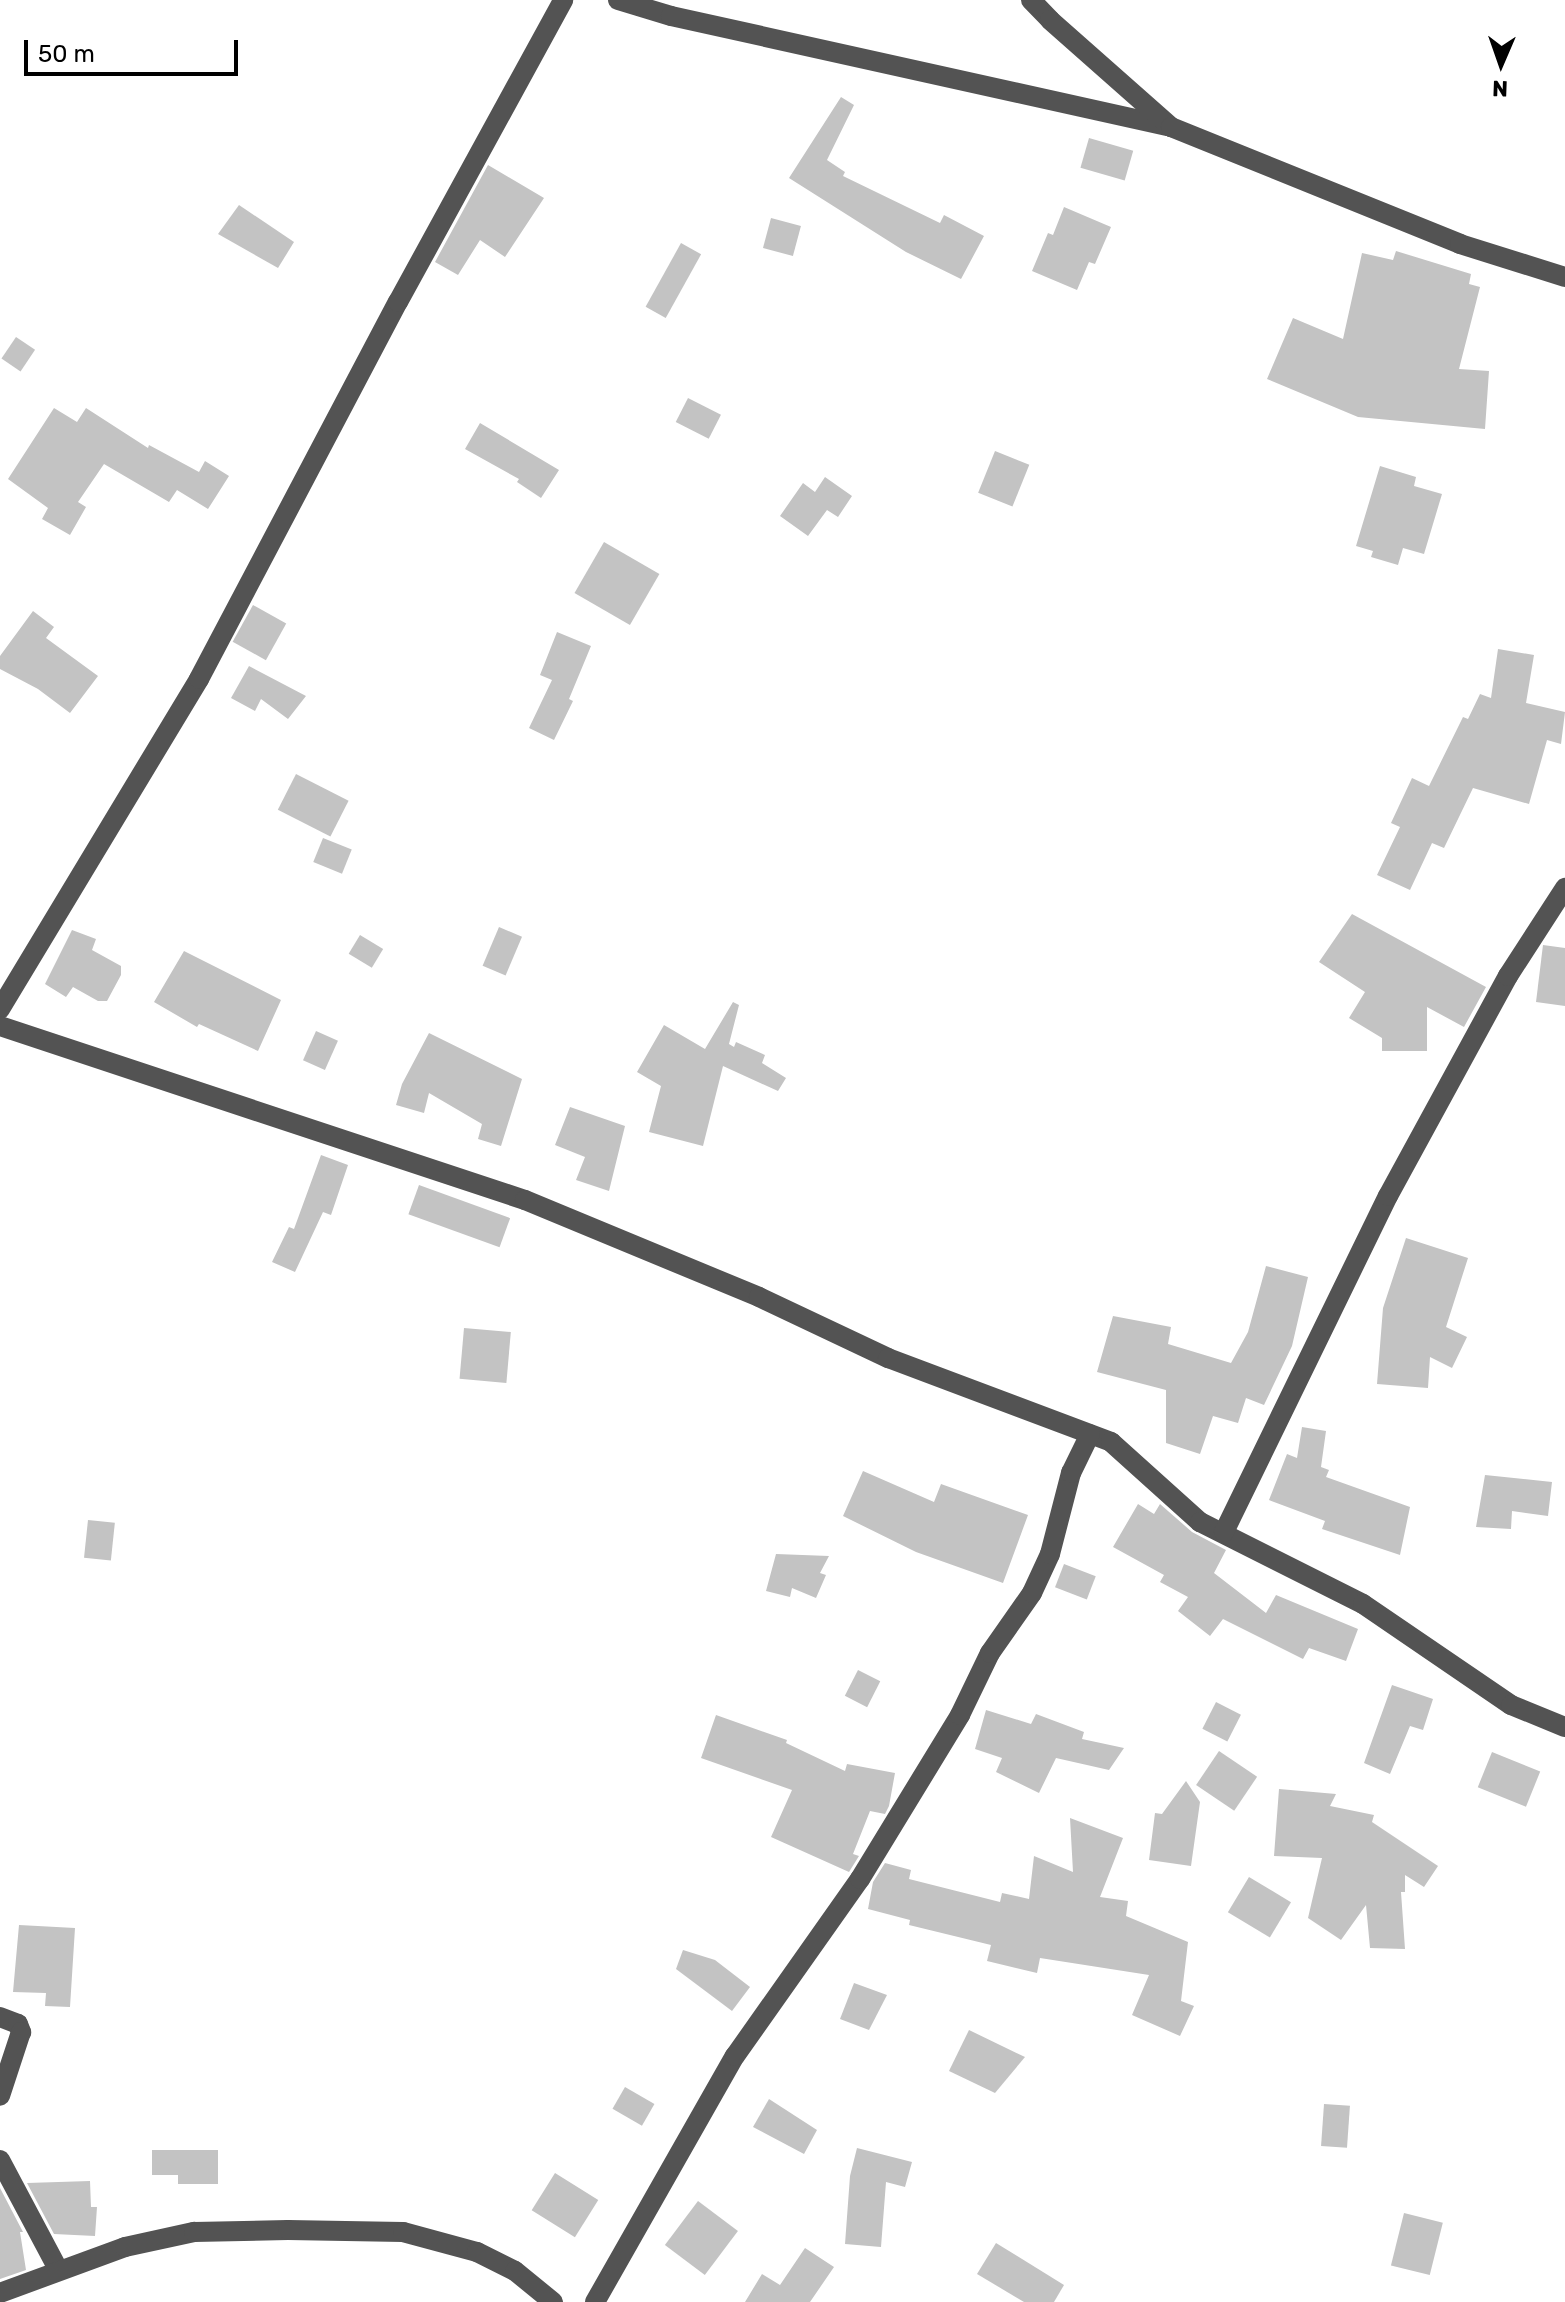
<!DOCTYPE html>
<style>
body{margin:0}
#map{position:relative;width:1565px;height:2302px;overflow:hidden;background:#fff;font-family:Rubik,sans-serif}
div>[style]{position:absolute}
.building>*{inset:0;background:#c3c3c3;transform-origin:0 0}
.minor>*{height:20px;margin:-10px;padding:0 10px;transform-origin:10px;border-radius:10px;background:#535353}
span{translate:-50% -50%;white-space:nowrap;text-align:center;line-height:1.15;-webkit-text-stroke:7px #fff;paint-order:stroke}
.north{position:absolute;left:1461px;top:24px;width:80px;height:80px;-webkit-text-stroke:6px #fff;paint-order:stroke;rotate:182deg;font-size:22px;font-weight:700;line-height:32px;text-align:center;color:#000}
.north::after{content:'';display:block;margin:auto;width:28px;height:36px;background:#000;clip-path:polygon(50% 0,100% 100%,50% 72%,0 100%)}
.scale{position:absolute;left:24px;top:40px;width:214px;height:36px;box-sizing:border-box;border:4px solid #000;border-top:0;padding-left:10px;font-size:24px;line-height:28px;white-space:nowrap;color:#000;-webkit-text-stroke:6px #fff;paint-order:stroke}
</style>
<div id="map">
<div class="building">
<div style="clip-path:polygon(841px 97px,854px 105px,827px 160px,845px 172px,843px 176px,940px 223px,944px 215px,984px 236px,961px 279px,906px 252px,789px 178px)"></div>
<div style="left:1089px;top:138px;width:46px;height:31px;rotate:16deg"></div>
<div style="clip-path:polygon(488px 165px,544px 198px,505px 257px,480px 240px,458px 275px,435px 262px)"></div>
<div style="clip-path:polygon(239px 205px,294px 242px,278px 268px,218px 234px)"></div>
<div style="clip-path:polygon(1064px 207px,1111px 227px,1095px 264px,1089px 262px,1077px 290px,1032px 271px,1048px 233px,1053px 235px)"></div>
<div style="left:771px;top:218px;width:31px;height:31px;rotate:15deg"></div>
<div style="left:681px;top:243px;width:23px;height:73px;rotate:29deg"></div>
<div style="clip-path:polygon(1396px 251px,1471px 274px,1469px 284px,1480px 287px,1459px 369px,1489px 371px,1485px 429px,1358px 417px,1267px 379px,1293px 318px,1343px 339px,1362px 253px,1393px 260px)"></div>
<div style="left:16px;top:337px;width:23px;height:26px;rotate:34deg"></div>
<div style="left:688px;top:398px;width:37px;height:27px;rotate:27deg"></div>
<div style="clip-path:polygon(54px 408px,77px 422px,86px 408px,148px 448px,149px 445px,199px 472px,205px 461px,229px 476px,208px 509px,177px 490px,169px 502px,104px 464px,78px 502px,86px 507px,70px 535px,42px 519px,48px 508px,8px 479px)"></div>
<div style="clip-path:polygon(480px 423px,559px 470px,541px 498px,517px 482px,519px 479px,465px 449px)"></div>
<div style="left:995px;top:451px;width:37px;height:45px;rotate:22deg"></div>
<div style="clip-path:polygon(1380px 466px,1416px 477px,1414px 486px,1442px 494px,1424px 554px,1403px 548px,1398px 565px,1371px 557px,1373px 551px,1356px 546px)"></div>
<div style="clip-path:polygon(825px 477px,852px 496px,838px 517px,827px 510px,808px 536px,780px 516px,803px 483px,815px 492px)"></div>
<div style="left:604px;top:542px;width:64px;height:59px;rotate:30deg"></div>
<div style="left:253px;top:605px;width:38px;height:42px;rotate:29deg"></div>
<div style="clip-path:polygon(33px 611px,54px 627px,46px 638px,98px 676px,70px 713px,38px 689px,0 669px,0 656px)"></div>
<div style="clip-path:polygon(557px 632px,591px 646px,569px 699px,573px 701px,554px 740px,529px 728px,552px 680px,540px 675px)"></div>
<div style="clip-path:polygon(1498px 649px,1534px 655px,1526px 703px,1565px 712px,1561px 744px,1547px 740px,1529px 804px,1473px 788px,1444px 848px,1432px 843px,1410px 890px,1377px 875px,1400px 827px,1391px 823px,1412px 778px,1429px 786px,1463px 717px,1468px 719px,1480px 694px,1491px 698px)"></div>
<div style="clip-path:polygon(249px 666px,306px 696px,288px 719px,261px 699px,255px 711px,231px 698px)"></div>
<div style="left:296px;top:774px;width:59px;height:40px;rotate:27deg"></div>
<div style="left:323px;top:838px;width:31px;height:26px;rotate:22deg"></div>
<div style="clip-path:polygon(1352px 914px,1486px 987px,1464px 1027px,1427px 1007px,1427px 1051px,1382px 1051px,1382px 1038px,1349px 1018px,1365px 992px,1319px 962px)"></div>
<div style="left:499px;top:927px;width:25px;height:42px;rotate:23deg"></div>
<div style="clip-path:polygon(72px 930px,96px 939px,92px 950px,121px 966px,121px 975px,107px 1001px,98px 1001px,73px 987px,66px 997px,45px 984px)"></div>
<div style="left:360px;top:935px;width:27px;height:22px;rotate:31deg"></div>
<div style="clip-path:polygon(1543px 945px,1565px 948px,1565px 1006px,1536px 1002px)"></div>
<div style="clip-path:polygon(184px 951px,281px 1000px,258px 1051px,199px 1024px,197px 1027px,154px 1002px)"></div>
<div style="clip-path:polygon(733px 1002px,739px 1005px,729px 1044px,734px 1047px,736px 1042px,765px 1055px,762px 1063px,786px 1078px,778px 1091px,723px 1066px,703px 1146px,649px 1132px,661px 1086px,637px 1072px,664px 1025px,705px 1049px)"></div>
<div style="left:316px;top:1031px;width:24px;height:32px;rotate:24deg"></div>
<div style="clip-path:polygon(429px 1033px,522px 1079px,501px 1146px,478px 1139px,482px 1124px,429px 1093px,424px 1113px,396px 1105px,402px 1084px)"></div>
<div style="clip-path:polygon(570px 1107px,625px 1126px,609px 1191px,576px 1180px,585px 1157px,555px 1145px)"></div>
<div style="clip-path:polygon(321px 1155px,348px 1165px,331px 1215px,323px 1212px,295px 1272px,272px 1262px,289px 1227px,294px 1229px)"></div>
<div style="left:419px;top:1185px;width:97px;height:31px;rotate:20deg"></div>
<div style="clip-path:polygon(1406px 1238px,1468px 1258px,1446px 1327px,1467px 1337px,1452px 1368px,1430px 1357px,1428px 1388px,1377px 1384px,1383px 1308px)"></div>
<div style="clip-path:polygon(1266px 1266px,1308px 1277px,1292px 1346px,1264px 1405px,1246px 1398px,1238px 1423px,1213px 1416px,1200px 1454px,1166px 1443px,1166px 1390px,1097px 1372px,1113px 1316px,1171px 1327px,1168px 1344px,1231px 1363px,1248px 1332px)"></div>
<div style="left:464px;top:1328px;width:47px;height:51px;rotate:5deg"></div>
<div style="clip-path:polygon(1302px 1427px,1326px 1431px,1321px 1467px,1329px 1470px,1326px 1477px,1410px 1507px,1400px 1555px,1322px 1529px,1325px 1521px,1269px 1500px,1287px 1454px,1297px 1458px)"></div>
<div style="clip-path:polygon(863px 1471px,934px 1502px,941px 1484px,1028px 1515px,1003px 1583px,916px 1552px,843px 1516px)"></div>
<div style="clip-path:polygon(1485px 1475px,1552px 1482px,1548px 1516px,1512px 1511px,1511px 1529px,1476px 1527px)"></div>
<div style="clip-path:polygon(1138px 1504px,1154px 1514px,1160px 1504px,1192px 1532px,1226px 1550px,1214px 1573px,1266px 1613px,1276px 1595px,1358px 1629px,1346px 1661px,1309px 1648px,1303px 1659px,1223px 1619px,1210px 1636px,1178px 1611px,1188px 1597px,1160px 1582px,1164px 1575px,1113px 1547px)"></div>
<div style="left:88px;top:1520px;width:27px;height:38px;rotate:6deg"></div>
<div style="clip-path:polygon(776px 1554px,829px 1556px,820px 1573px,826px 1575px,816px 1598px,792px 1588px,790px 1597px,766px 1591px)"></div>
<div style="left:1064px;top:1564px;width:34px;height:25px;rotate:21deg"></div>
<div style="left:858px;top:1670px;width:25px;height:29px;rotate:27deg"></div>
<div style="clip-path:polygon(1392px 1685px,1433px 1699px,1423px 1730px,1410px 1726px,1390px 1774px,1364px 1763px)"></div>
<div style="left:1216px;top:1702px;width:28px;height:30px;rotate:27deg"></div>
<div style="clip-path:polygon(986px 1710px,1031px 1724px,1036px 1714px,1084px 1732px,1082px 1739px,1124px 1748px,1109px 1770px,1056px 1758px,1039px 1793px,996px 1772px,1002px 1758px,975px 1749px)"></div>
<div style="clip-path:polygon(716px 1715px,787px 1740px,786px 1743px,845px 1771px,847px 1764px,895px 1773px,889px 1806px,885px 1814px,870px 1811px,853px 1854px,859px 1856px,849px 1872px,771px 1837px,792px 1790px,701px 1758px)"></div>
<div style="left:1219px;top:1751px;width:46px;height:41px;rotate:34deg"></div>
<div style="left:1492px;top:1752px;width:52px;height:38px;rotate:22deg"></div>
<div style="clip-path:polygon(1186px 1781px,1200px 1802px,1191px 1866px,1149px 1860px,1155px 1813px,1162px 1814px)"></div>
<div style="clip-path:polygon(1279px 1789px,1336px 1794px,1330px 1806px,1374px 1815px,1372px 1822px,1438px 1866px,1424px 1887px,1405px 1875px,1405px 1892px,1401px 1892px,1405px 1949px,1370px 1948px,1366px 1905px,1341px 1940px,1308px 1918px,1322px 1858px,1274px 1856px)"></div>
<div style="clip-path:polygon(1070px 1818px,1123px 1838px,1100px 1897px,1128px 1901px,1126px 1916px,1188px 1942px,1181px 2001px,1194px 2006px,1180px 2036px,1132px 2015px,1149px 1975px,1040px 1958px,1037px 1973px,987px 1961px,991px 1945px,909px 1925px,910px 1920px,868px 1909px,873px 1882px,885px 1863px,911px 1870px,909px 1879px,1000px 1902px,1002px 1893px,1029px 1899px,1034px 1856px,1073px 1872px)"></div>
<div style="left:1249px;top:1877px;width:49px;height:41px;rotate:31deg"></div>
<div style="clip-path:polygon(19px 1925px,75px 1928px,70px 2007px,45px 2006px,46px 1993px,13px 1992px)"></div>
<div style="clip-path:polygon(683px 1950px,715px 1960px,750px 1987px,732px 2011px,676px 1969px)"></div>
<div style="clip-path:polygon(854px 1983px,887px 1995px,869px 2030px,840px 2019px)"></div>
<div style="clip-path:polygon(969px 2030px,1025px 2057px,995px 2093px,949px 2071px)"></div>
<div style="left:625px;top:2087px;width:34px;height:25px;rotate:30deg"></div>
<div style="clip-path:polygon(769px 2099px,817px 2130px,804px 2154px,753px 2127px)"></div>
<div style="left:1324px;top:2104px;width:26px;height:42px;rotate:4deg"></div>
<div style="clip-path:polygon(857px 2148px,912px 2162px,905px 2187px,886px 2182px,881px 2247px,845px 2244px,850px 2176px)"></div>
<div style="clip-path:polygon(152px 2150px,218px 2150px,218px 2184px,178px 2184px,178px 2175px,152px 2175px)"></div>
<div style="left:555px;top:2173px;width:51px;height:44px;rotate:32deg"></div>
<div style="clip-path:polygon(90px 2181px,91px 2207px,97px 2207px,95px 2236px,54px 2234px,27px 2183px)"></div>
<div style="clip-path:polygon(0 2188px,23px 2232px,20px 2232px,26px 2270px,0 2279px)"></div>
<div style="left:698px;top:2201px;width:50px;height:55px;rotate:37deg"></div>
<div style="left:1404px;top:2213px;width:40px;height:54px;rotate:14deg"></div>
<div style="clip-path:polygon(996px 2243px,1064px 2285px,1054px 2302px,1024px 2302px,977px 2274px)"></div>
<div style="clip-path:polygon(805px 2248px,834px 2267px,810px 2302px,745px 2302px,762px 2274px,780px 2285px)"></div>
</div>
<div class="minor">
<div style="left:618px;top:0;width:55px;rotate:16.8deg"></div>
<div style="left:671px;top:16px;width:508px;rotate:12.5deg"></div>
<div style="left:1031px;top:0;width:28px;rotate:46deg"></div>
<div style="left:1050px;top:20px;width:162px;rotate:41.5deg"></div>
<div style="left:1171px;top:127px;width:312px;rotate:22deg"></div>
<div style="left:1460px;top:244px;width:110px;rotate:17.4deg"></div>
<div style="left:0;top:1009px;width:385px;rotate:-58.9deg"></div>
<div style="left:199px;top:679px;width:426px;rotate:-62.2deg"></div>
<div style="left:398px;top:302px;width:344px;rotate:-61.3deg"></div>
<div style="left:0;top:1026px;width:553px;rotate:18.34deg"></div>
<div style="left:525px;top:1200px;width:253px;rotate:22.5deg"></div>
<div style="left:759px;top:1297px;width:143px;rotate:25.3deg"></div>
<div style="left:888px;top:1358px;width:238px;rotate:20.6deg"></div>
<div style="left:1111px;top:1442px;width:120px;rotate:42deg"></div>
<div style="left:1200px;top:1522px;width:182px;rotate:26.7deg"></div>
<div style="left:1363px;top:1604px;width:179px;rotate:34.3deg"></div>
<div style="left:1511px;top:1705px;width:58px;rotate:22.2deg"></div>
<div style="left:1224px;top:1532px;width:374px;rotate:-64deg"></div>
<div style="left:1388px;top:1196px;width:251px;rotate:-61.4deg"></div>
<div style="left:1508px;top:976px;width:105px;rotate:-57.1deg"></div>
<div style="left:0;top:2017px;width:19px;rotate:21deg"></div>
<div style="left:18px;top:2024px;width:9px;rotate:69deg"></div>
<div style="left:21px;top:2032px;width:67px;rotate:108.2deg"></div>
<div style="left:0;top:2160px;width:123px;rotate:62deg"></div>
<div style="left:0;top:2293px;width:133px;rotate:-20.2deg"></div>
<div style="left:125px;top:2247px;width:71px;rotate:-12.3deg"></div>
<div style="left:194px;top:2232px;width:94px;rotate:-1.2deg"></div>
<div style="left:288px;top:2230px;width:115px;rotate:1deg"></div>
<div style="left:403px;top:2232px;width:77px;rotate:15.1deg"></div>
<div style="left:477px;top:2252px;width:42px;rotate:26.6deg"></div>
<div style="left:515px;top:2271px;width:49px;rotate:39.2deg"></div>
<div style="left:595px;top:2302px;width:283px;rotate:-60.4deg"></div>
<div style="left:735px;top:2056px;width:217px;rotate:-54.8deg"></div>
<div style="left:860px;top:1879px;width:192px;rotate:-58.6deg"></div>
<div style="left:960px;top:1715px;width:69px;rotate:-64.2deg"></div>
<div style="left:990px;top:1653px;width:73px;rotate:-55deg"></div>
<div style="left:1032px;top:1593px;width:43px;rotate:-65.2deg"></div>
<div style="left:1050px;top:1554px;width:84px;rotate:-75.5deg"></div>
<div style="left:1071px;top:1473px;width:43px;rotate:-64deg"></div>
</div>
<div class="north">N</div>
<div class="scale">50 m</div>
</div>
